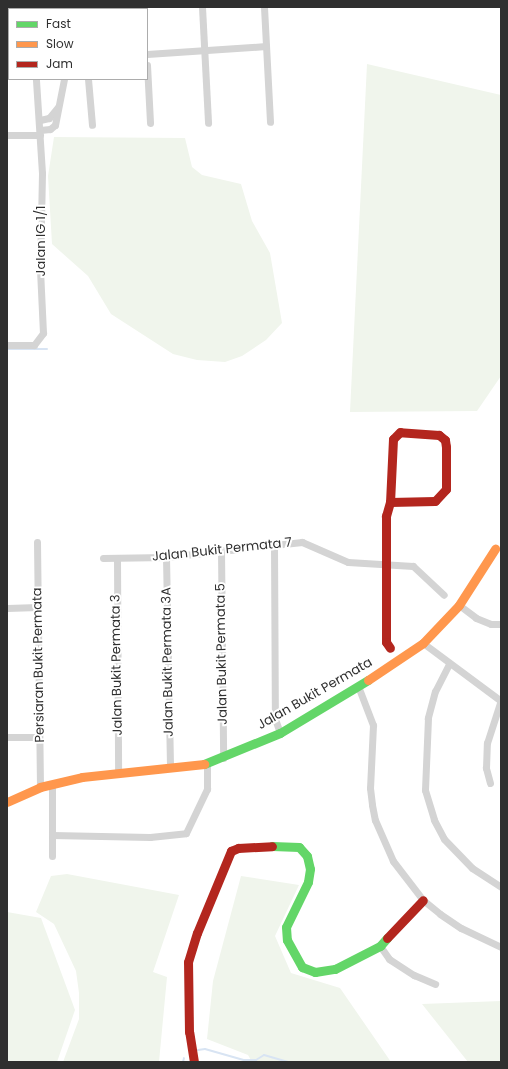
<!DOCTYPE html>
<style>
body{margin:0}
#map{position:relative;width:508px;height:1069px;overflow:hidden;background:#fff;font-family:Poppins,sans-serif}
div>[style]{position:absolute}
.green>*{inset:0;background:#f0f5ec}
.stream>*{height:2px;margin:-1px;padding:0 1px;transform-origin:1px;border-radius:1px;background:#d8e4f3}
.street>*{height:7px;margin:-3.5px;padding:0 3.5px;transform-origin:3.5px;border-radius:3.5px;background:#d4d4d4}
.fast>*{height:9px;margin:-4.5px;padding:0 4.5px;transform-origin:4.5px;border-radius:4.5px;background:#63d668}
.slow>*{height:9px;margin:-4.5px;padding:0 4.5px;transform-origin:4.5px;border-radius:4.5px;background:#ff974d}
.jam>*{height:9px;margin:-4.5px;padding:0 4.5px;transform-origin:4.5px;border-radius:4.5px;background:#b3261e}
span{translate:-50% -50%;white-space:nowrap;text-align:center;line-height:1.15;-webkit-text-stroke:4px #fff;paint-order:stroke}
.street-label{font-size:13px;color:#2f2f2f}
.frame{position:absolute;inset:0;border:8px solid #2f2f2f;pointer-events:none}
.legend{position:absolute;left:8px;top:8px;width:140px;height:72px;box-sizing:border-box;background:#fff;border:1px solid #acacac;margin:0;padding:5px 7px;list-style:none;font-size:12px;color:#2f2f2f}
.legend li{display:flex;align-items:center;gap:8px;height:20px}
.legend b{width:20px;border:1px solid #acacac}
</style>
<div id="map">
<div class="green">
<div style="clip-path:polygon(367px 64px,501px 95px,501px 376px,477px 411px,350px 412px)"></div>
<div style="clip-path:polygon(54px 137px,185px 138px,192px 167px,202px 175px,241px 184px,252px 221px,270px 253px,282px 323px,266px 340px,242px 356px,225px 362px,197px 360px,173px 354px,111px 314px,88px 276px,52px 244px,48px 176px)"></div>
<div style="clip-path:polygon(67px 874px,179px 895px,153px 972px,167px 977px,159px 1062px,63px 1062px,79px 1019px,79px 993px,76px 971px,54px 924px,36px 912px,51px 876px)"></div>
<div style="clip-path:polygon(241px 876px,299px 885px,275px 936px,291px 973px,340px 988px,391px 1062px,252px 1062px,248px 1055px,207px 1039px,213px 981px)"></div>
<div style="clip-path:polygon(7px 912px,41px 918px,75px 1010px,57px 1062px,7px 1062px)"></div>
<div style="clip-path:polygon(501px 1001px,501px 1062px,468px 1062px,422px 1004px)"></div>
</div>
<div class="stream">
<div style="left:7px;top:349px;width:40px"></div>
<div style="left:198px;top:1050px;width:7px;rotate:-8deg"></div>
<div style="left:205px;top:1049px;width:41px;rotate:15.8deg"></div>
<div style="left:244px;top:1060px;width:12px"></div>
<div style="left:256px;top:1060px;width:9px;rotate:-32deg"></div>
<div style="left:264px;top:1055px;width:26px;rotate:16deg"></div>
<div style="left:183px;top:1062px;width:4px;rotate:-76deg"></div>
</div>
<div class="street">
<div style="left:61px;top:7px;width:2px;rotate:63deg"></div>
<div style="left:202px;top:7px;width:116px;rotate:87deg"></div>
<div style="left:264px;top:7px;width:115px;rotate:87deg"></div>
<div style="left:7px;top:40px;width:2px"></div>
<div style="left:147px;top:54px;width:119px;rotate:-3.8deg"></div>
<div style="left:147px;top:65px;width:58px;rotate:87deg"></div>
<div style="left:7px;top:74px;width:2px"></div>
<div style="left:88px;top:79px;width:46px;rotate:85deg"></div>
<div style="left:40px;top:120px;width:9px;rotate:-13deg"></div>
<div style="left:49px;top:118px;width:14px;rotate:-51deg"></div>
<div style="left:40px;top:130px;width:10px;rotate:-6deg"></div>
<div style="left:50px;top:129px;width:6px;rotate:-39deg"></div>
<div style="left:55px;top:125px;width:47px;rotate:-78.9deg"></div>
<div style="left:7px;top:135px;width:33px"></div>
<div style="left:7px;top:345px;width:27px"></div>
<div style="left:34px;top:345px;width:15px;rotate:-53deg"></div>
<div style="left:43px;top:333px;width:64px;rotate:-92.7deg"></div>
<div style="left:40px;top:269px;width:96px;rotate:-88.8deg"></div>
<div style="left:42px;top:173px;width:94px;rotate:-93.7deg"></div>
<div style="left:37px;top:542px;width:245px;rotate:89.3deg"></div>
<div style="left:274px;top:545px;width:174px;rotate:89.7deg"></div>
<div style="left:275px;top:719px;width:15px;rotate:70deg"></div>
<div style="left:221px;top:550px;width:208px;rotate:89.4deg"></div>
<div style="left:166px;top:557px;width:210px;rotate:88.9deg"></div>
<div style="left:103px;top:558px;width:63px;rotate:-0.9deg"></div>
<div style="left:166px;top:557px;width:137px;rotate:-6.3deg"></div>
<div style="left:302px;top:542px;width:50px;rotate:23.5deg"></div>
<div style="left:348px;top:562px;width:65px;rotate:3.5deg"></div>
<div style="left:413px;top:566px;width:42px;rotate:43.1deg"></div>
<div style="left:117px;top:558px;width:214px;rotate:89.7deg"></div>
<div style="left:459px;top:605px;width:21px;rotate:37deg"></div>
<div style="left:476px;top:618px;width:16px;rotate:22deg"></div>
<div style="left:491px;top:624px;width:10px"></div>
<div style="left:7px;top:608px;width:31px;rotate:-2deg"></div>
<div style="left:423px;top:643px;width:97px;rotate:36.6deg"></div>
<div style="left:449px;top:664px;width:30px;rotate:117deg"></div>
<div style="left:435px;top:691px;width:28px;rotate:105deg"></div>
<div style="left:428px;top:718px;width:72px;rotate:92.4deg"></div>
<div style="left:425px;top:790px;width:31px;rotate:73deg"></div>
<div style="left:434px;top:820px;width:21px;rotate:62deg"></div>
<div style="left:444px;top:839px;width:40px;rotate:46deg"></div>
<div style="left:472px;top:868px;width:35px;rotate:33deg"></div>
<div style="left:358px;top:686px;width:42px;rotate:69deg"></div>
<div style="left:373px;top:725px;width:63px;rotate:92.7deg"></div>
<div style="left:370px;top:788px;width:17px;rotate:83deg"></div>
<div style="left:372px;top:805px;width:15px;rotate:79deg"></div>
<div style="left:375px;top:820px;width:45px;rotate:66.3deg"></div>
<div style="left:393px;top:861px;width:49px;rotate:52.4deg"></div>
<div style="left:423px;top:900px;width:22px;rotate:39deg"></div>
<div style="left:440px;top:914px;width:25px;rotate:34deg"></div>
<div style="left:461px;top:928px;width:44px;rotate:25.4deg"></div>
<div style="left:7px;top:737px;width:32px"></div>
<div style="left:490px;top:783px;width:16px;rotate:-105deg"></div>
<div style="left:486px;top:768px;width:25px;rotate:-88deg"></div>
<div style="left:487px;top:743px;width:45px;rotate:-72deg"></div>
<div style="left:52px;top:784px;width:72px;rotate:90deg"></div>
<div style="left:52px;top:835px;width:98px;rotate:1.2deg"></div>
<div style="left:150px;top:837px;width:36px;rotate:-6deg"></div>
<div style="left:186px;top:833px;width:49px;rotate:-64.5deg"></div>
<div style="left:207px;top:789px;width:25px;rotate:-90deg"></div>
<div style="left:380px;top:946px;width:16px;rotate:55deg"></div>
<div style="left:389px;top:959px;width:30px;rotate:33deg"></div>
<div style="left:414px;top:975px;width:23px;rotate:23deg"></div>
</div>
<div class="fast">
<div style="left:204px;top:764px;width:82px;rotate:-22.2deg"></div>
<div style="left:280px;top:733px;width:103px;rotate:-31.1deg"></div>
<div style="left:272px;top:846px;width:27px;rotate:2deg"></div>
<div style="left:299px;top:847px;width:12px;rotate:48deg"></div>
<div style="left:307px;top:856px;width:13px;rotate:77deg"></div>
<div style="left:310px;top:869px;width:13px;rotate:99deg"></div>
<div style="left:308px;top:882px;width:50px;rotate:116.1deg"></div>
<div style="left:286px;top:927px;width:13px;rotate:86deg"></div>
<div style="left:287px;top:940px;width:31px;rotate:61deg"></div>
<div style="left:302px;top:967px;width:14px;rotate:21deg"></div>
<div style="left:315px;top:972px;width:20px;rotate:-9deg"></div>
<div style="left:335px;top:969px;width:51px;rotate:-27.1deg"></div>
<div style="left:380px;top:946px;width:11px;rotate:-49deg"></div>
</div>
<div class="slow">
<div style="left:368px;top:680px;width:66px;rotate:-33.9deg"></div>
<div style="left:423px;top:643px;width:52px;rotate:-46.5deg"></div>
<div style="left:459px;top:605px;width:67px;rotate:-57.3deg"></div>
<div style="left:7px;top:802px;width:36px;rotate:-24deg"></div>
<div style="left:40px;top:787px;width:43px;rotate:-13.4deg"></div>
<div style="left:82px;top:777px;width:123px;rotate:-6.1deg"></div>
</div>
<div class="jam">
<div style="left:7px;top:55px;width:2px"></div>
<div style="left:390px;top:502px;width:45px;rotate:-1.3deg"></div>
<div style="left:435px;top:501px;width:16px;rotate:-47deg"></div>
<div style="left:446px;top:489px;width:42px;rotate:-90deg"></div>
<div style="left:446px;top:447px;width:7px;rotate:-98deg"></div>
<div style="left:445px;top:440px;width:8px;rotate:-140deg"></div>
<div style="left:439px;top:435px;width:39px;rotate:-176deg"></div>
<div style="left:400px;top:432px;width:10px;rotate:135deg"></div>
<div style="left:393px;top:439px;width:63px;rotate:92.7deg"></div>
<div style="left:390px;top:502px;width:15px;rotate:106deg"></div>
<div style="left:386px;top:516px;width:126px;rotate:90deg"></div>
<div style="left:386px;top:642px;width:7px;rotate:56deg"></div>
<div style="left:387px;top:938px;width:52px;rotate:-46.5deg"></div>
<div style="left:194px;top:1062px;width:30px;rotate:-99deg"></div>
<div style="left:189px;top:1032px;width:70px;rotate:-90.8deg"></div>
<div style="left:188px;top:962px;width:30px;rotate:-73deg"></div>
<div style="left:197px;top:933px;width:89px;rotate:-67.5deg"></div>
<div style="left:231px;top:851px;width:8px;rotate:-23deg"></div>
<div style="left:238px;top:848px;width:34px;rotate:-3deg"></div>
</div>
<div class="street-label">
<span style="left:41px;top:241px;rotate:-90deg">Jalan IG 1/1</span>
<span style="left:222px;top:550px;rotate:-6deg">Jalan Bukit Permata 7</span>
<span style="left:222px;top:654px;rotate:-91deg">Jalan Bukit Permata 5</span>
<span style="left:168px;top:662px;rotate:-91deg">Jalan Bukit Permata 3A</span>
<span style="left:39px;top:665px;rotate:-91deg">Persiaran Bukit Permata</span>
<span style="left:117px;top:665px;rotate:-91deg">Jalan Bukit Permata 3</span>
<span style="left:315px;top:694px;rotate:-30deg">Jalan Bukit Permata</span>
</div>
<div class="frame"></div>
<ul class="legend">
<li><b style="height:5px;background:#63d668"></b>Fast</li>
<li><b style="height:5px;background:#ff974d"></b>Slow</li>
<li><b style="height:5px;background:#b3261e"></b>Jam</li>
</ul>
</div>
